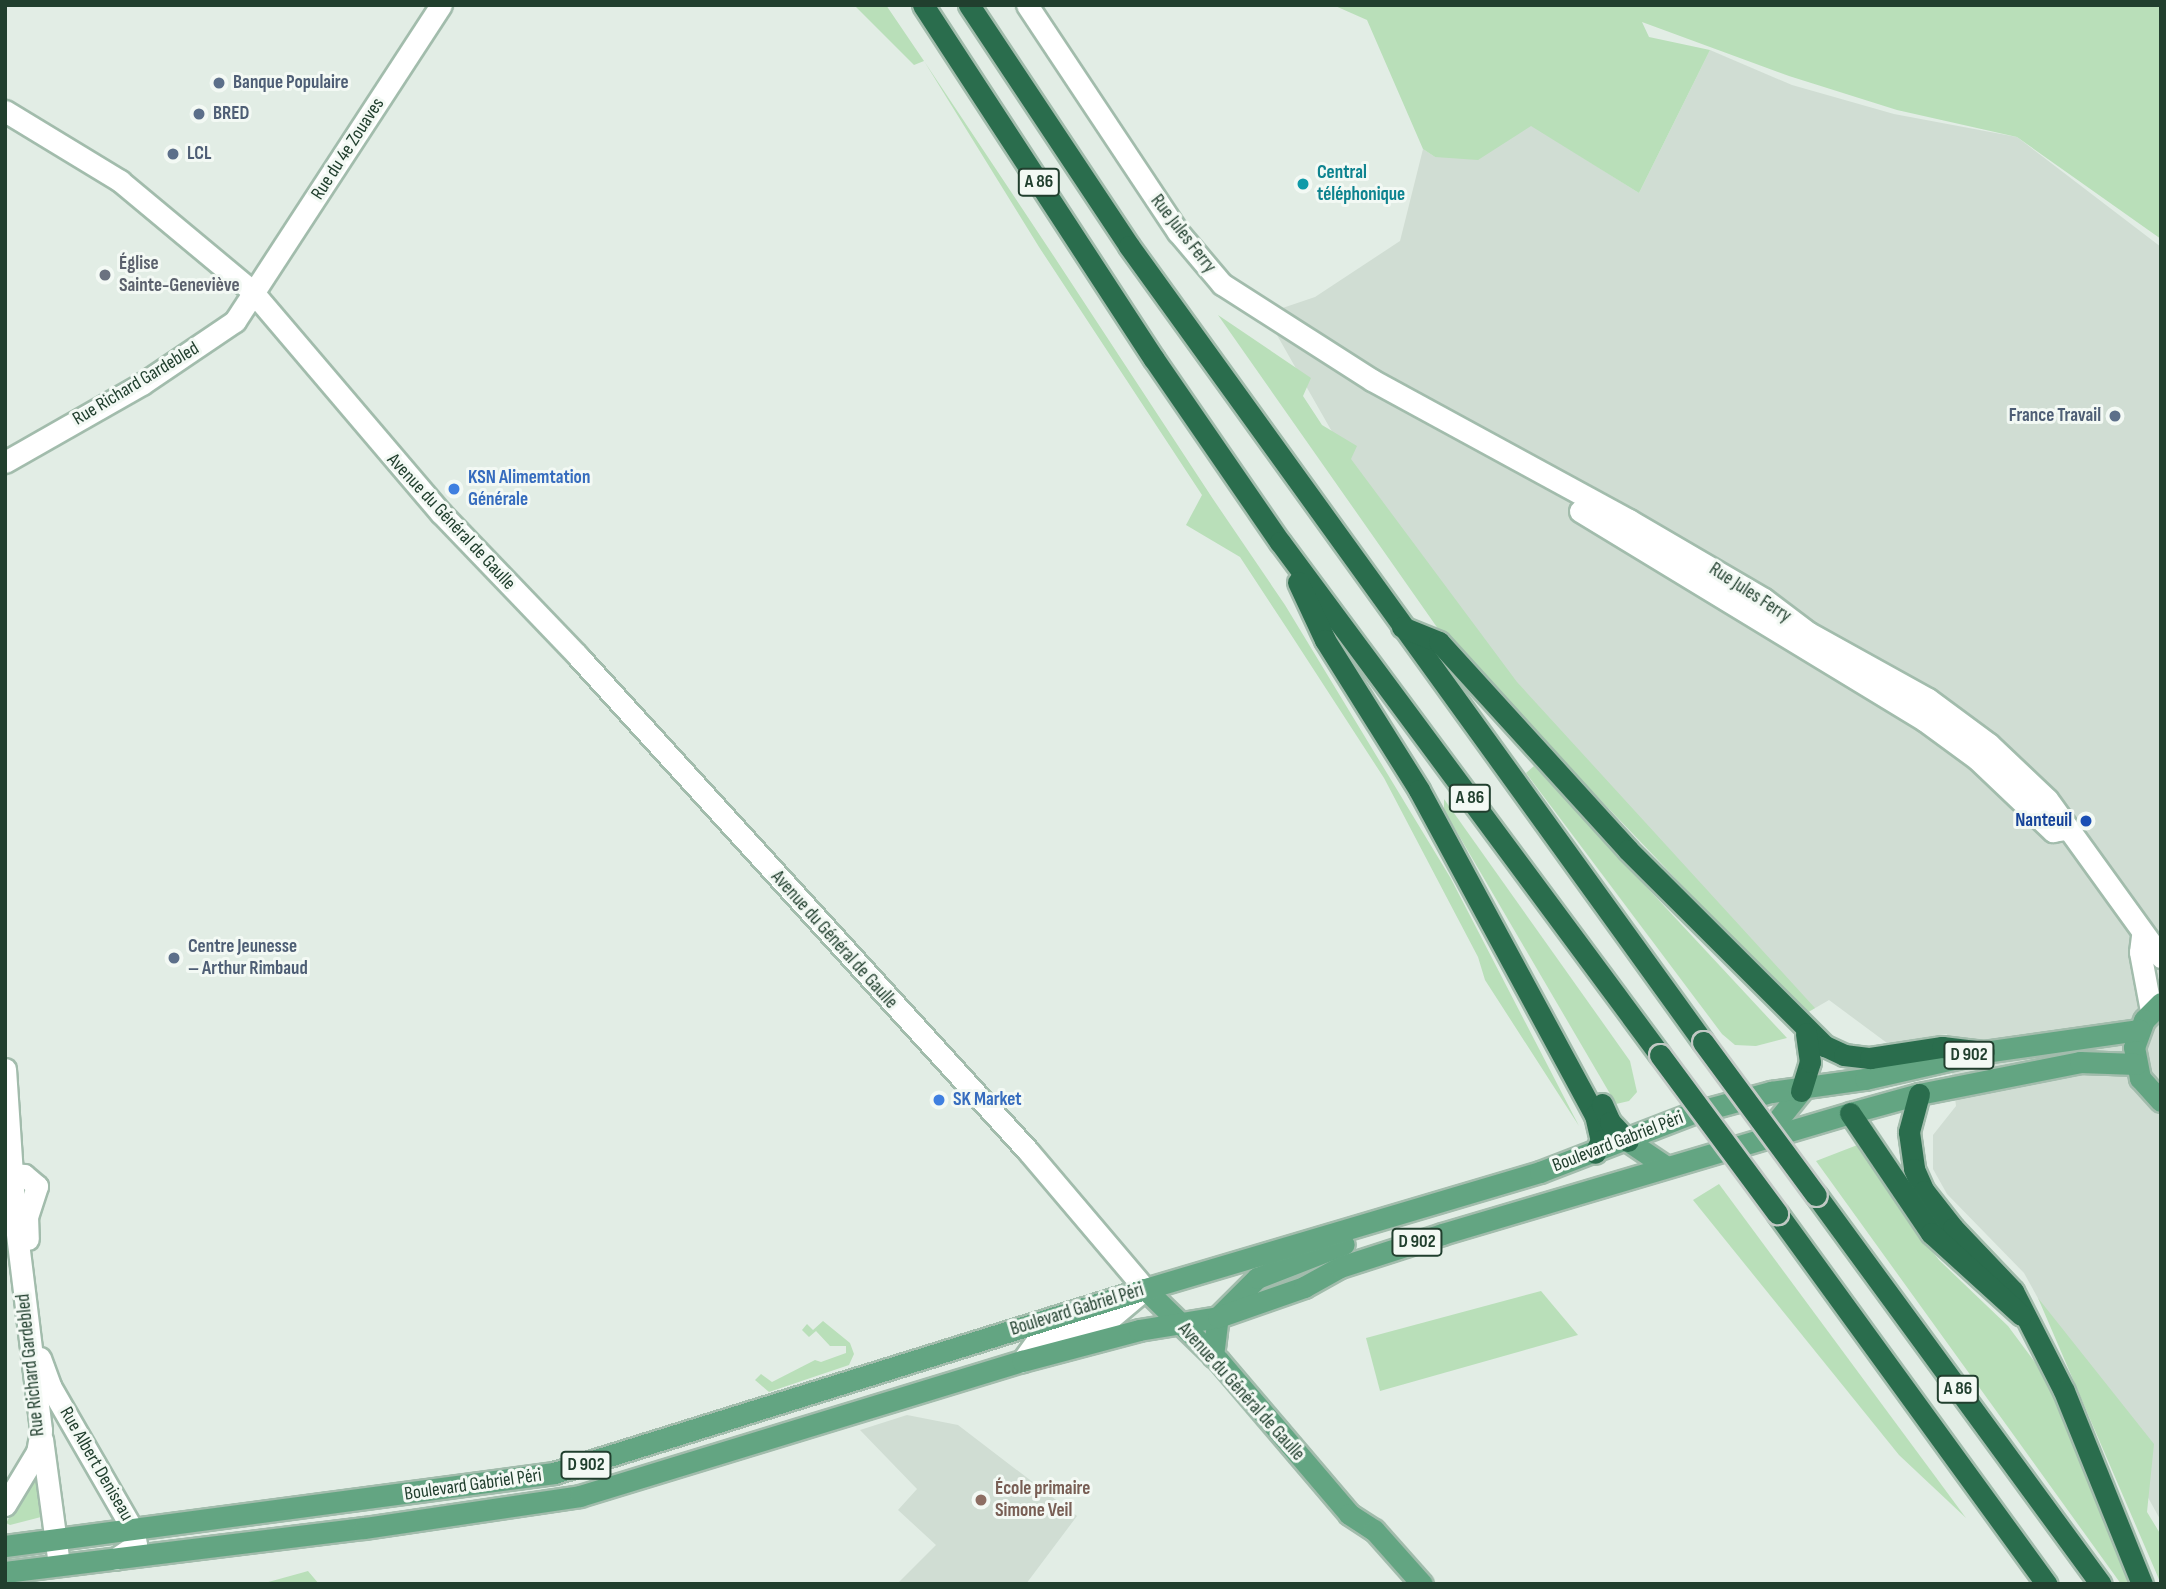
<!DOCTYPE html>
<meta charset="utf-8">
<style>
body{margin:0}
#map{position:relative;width:2166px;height:1589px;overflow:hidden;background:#e2ede5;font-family:"Sofia Sans Condensed",sans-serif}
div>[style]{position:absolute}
.built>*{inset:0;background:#d0ddd3}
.green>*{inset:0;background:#b9dfb9}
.roads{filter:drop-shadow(2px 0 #a2bcac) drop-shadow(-2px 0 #a2bcac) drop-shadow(0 2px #a2bcac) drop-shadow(0 -2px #a2bcac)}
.secondary>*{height:21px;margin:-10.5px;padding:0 10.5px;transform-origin:10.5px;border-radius:10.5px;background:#fff}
.primary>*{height:21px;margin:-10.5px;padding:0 10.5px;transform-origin:10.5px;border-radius:10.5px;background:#63a582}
.highway>*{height:21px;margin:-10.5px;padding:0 10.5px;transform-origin:10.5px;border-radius:10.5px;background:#2a6d4d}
.bridges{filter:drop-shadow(2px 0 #c1c9c4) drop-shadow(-2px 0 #c1c9c4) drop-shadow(0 2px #c1c9c4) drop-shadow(0 -2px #c1c9c4)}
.highway-bridge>*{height:21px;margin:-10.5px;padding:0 10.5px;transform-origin:10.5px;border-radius:10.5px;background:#2a6d4d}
.dots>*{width:19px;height:19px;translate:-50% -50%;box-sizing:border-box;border:4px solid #f3f9f4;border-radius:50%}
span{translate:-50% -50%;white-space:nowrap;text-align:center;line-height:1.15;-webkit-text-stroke:6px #f3f9f4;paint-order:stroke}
.shield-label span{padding:2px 5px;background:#f3f9f4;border:2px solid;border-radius:5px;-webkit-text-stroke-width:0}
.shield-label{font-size:18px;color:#213f2e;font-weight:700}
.service-label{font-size:19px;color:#4e5e75;font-weight:700}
.left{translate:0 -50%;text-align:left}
.right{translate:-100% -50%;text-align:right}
.street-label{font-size:19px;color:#213f2e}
.culture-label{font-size:19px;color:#0d838f;font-weight:700}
.worship-label{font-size:19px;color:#5b616d;font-weight:700}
.shop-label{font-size:19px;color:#366cbe;font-weight:700}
.transit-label{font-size:19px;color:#164399;font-weight:700}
.education-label{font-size:19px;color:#785e54;font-weight:700}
.frame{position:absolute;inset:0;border:7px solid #213f2e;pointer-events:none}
</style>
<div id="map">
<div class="built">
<div style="clip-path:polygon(1710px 50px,1792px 85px,1894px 114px,2017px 137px,2161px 247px,2161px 1521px,2024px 1273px,1947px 1194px,1933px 1169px,1933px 1135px,1956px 1106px,1947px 1034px,1887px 1043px,1829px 1000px,1805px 1014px,1515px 692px,1364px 488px,1265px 314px,1315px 297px,1400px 241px,1423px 149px,1435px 157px,1531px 125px,1639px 193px)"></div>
<div style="clip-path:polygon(907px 1415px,958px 1425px,1077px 1516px,1026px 1584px,897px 1584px,936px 1545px,898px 1510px,917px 1489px,860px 1430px)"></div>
</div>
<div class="green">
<div style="clip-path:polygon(854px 5px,886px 5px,924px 61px,1055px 258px,1213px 499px,1285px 605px,1450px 877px,1579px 1126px,1485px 980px,1478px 957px,1384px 778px,1286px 627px,1240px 557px,1186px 525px,1202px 495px,1039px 247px,924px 61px,914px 65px)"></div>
<div style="clip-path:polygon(1333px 5px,2161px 5px,2161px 239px,2017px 137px,1897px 110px,1789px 76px,1642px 22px,1649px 37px,1710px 50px,1639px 193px,1531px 126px,1478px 160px,1435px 157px,1423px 149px,1367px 20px)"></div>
<div style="clip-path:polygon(1218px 315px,1311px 378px,1303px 396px,1322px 425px,1357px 446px,1351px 459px,1517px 682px,1815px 1008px,1805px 1014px,1441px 633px)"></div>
<div style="clip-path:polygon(1534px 766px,1787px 1038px,1756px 1046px,1735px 1045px,1722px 1034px,1526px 773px)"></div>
<div style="clip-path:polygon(1444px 799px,1630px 1061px,1637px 1092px,1629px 1101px,1616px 1104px,1444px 810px)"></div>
<div style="clip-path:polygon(1860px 1144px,1899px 1208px,1939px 1260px,2008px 1326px,2046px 1377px,2129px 1584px,2121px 1584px,1816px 1161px)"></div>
<div style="clip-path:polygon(1719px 1184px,1966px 1518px,1899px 1455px,1693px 1200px)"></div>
<div style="clip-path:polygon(1541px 1291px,1578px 1335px,1380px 1391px,1366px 1338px)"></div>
<div style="clip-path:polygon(2038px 1298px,2154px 1444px,2147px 1512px,2161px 1535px,2161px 1584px)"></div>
<div style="clip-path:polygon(823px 1321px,850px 1343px,854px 1354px,849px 1365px,769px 1392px,755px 1380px,761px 1374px,772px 1382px,815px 1360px,821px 1362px,846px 1353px,846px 1346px,830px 1346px,816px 1331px,809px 1337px,802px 1330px,807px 1324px,813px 1330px)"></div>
<div style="clip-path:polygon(31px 1481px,37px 1482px,41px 1517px,10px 1525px,6px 1523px)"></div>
<div style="clip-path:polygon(308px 1571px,319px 1584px,261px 1584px,301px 1573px)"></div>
</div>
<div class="roads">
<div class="secondary">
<div style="left:1027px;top:5px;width:273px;rotate:56.4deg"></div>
<div style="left:1178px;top:232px;width:68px;rotate:49.8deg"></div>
<div style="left:1222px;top:284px;width:178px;rotate:32.6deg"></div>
<div style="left:1372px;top:380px;width:293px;rotate:28.6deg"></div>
<div style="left:1629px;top:520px;width:156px;rotate:30.3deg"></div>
<div style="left:1764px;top:599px;width:56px;rotate:37.1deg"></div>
<div style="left:1809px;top:633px;width:136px;rotate:29deg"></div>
<div style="left:1928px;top:699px;width:76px;rotate:36.4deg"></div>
<div style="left:1989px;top:744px;width:80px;rotate:43.5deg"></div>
<div style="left:2047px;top:799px;width:195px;rotate:54.2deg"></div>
<div style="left:5px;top:111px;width:135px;rotate:31.3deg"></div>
<div style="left:120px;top:181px;width:170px;rotate:39.8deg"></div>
<div style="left:251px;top:290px;width:293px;rotate:49.6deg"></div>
<div style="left:441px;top:513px;width:197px;rotate:46.2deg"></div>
<div style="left:577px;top:655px;width:670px;rotate:47.72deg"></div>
<div style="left:1028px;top:1151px;width:181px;rotate:49.7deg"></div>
<div style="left:1145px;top:1289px;width:48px;rotate:140deg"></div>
<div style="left:1108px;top:1320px;width:75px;rotate:163deg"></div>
<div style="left:1036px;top:1342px;width:24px;rotate:126deg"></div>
<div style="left:5px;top:462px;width:158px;rotate:-29.7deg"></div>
<div style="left:142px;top:384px;width:112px;rotate:-34.1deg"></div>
<div style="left:235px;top:321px;width:377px;rotate:-56.9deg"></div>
<div style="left:1580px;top:511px;width:403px;rotate:31.3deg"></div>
<div style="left:1924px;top:720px;width:66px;rotate:36.3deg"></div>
<div style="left:1977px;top:759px;width:105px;rotate:43.5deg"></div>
<div style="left:2053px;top:831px;width:13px;rotate:-9deg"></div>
<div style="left:2142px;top:936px;width:16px;rotate:97deg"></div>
<div style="left:2140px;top:952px;width:60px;rotate:79.4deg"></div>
<div style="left:5px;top:1069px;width:149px;rotate:86.2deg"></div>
<div style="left:15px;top:1218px;width:214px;rotate:83deg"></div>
<div style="left:41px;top:1430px;width:22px;rotate:100deg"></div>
<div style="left:37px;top:1452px;width:62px;rotate:121.1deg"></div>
<div style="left:12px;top:1174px;width:12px;rotate:5deg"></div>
<div style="left:24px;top:1175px;width:17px;rotate:40deg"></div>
<div style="left:37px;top:1186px;width:32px;rotate:108deg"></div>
<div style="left:27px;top:1216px;width:23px;rotate:88deg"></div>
<div style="left:40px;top:1358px;width:30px;rotate:70deg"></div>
<div style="left:50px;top:1386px;width:168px;rotate:60.1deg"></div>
<div style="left:134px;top:1532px;width:13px;rotate:81deg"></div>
<div style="left:136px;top:1545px;width:25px;rotate:146deg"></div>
<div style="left:42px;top:1439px;width:127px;rotate:82.3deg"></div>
</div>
<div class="primary">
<div style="left:2161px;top:1003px;width:24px;rotate:135deg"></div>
<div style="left:2144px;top:1020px;width:29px;rotate:110deg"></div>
<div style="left:2134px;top:1047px;width:32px;rotate:79deg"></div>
<div style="left:2140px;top:1078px;width:31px;rotate:48deg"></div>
<div style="left:1764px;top:1137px;width:59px;rotate:-51.2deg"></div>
<div style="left:1628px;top:1141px;width:45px;rotate:34deg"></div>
<div style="left:1145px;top:1289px;width:103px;rotate:44.2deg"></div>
<div style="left:1219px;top:1361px;width:201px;rotate:49.6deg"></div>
<div style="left:1349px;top:1514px;width:30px;rotate:33deg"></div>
<div style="left:1374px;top:1530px;width:72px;rotate:48.4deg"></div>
<div style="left:1213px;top:1356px;width:39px;rotate:-83deg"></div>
<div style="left:1218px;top:1317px;width:55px;rotate:-45deg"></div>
<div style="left:1257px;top:1278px;width:93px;rotate:-21.3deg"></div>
<div style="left:5px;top:1546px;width:554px;rotate:-7.57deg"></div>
<div style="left:554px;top:1473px;width:619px;rotate:-17.29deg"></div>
<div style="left:1145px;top:1289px;width:412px;rotate:-16.5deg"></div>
<div style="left:1540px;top:1172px;width:164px;rotate:-21.1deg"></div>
<div style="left:1693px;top:1113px;width:81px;rotate:-15.1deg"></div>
<div style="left:1771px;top:1092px;width:95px;rotate:-7.9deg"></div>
<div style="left:1865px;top:1079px;width:122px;rotate:-12.8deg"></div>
<div style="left:1984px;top:1052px;width:157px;rotate:-8.1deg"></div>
<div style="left:5px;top:1572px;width:362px;rotate:-7deg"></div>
<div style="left:364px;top:1528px;width:218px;rotate:-8.4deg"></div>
<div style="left:580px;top:1496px;width:462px;rotate:-17deg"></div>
<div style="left:1022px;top:1361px;width:121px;rotate:-14.8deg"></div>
<div style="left:1139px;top:1330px;width:80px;rotate:-9.3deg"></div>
<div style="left:1218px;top:1317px;width:91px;rotate:-19.2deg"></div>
<div style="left:1304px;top:1287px;width:41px;rotate:-29.1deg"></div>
<div style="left:1340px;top:1267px;width:107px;rotate:-17.9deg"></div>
<div style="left:1442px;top:1234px;width:426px;rotate:-16.5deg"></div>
<div style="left:1850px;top:1113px;width:72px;rotate:-15.4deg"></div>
<div style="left:1919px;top:1094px;width:164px;rotate:-11.2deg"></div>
<div style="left:2080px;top:1062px;width:56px;rotate:2deg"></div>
</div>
<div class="highway">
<div style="left:923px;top:5px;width:423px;rotate:56.9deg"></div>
<div style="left:1154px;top:359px;width:222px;rotate:55.5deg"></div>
<div style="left:1280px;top:542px;width:638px;rotate:53.47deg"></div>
<div style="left:969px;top:5px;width:289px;rotate:56.4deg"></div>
<div style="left:1129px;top:246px;width:981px;rotate:54.2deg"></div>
<div style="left:1298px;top:582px;width:64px;rotate:65deg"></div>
<div style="left:1325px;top:640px;width:177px;rotate:57.9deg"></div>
<div style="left:1419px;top:790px;width:370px;rotate:61.6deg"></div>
<div style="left:1595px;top:1115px;width:26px;rotate:77deg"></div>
<div style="left:1601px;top:1140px;width:14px;rotate:115deg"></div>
<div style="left:1402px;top:627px;width:40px;rotate:22deg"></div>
<div style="left:1439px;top:642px;width:281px;rotate:47.7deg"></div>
<div style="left:1628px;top:850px;width:278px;rotate:44.9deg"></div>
<div style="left:1825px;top:1046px;width:21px;rotate:25deg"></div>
<div style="left:1844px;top:1055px;width:26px;rotate:7deg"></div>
<div style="left:1870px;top:1058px;width:73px;rotate:-8.7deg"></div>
<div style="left:1942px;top:1047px;width:42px;rotate:6.8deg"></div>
<div style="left:1801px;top:1091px;width:30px;rotate:-73deg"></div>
<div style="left:1810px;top:1062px;width:29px;rotate:-98deg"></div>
<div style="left:1919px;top:1094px;width:39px;rotate:105deg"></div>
<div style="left:1909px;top:1132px;width:37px;rotate:82deg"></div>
<div style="left:1914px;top:1169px;width:24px;rotate:66deg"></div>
<div style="left:1924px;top:1191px;width:47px;rotate:51.9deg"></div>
<div style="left:1953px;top:1228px;width:87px;rotate:46.4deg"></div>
<div style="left:2013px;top:1291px;width:112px;rotate:63deg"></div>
<div style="left:2064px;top:1391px;width:208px;rotate:68deg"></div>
<div style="left:1602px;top:1104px;width:20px;rotate:66deg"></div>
<div style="left:1610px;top:1122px;width:26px;rotate:47deg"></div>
<div style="left:1850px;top:1113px;width:145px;rotate:56deg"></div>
<div style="left:1931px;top:1233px;width:122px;rotate:42.3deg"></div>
<div style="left:1816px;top:1195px;width:482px;rotate:53.8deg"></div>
<div style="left:1777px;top:1213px;width:459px;rotate:54deg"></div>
</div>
</div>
<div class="bridges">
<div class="highway-bridge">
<div style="left:1703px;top:1042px;width:190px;rotate:53.6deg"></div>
<div style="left:1660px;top:1055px;width:197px;rotate:53.5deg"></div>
</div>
</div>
<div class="dots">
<div style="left:219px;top:83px;background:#5c6f8a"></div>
<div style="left:199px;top:114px;background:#5c6f8a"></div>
<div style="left:173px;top:154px;background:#5c6f8a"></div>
<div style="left:1303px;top:184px;background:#0f9aa8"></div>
<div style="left:105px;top:275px;background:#6b7280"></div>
<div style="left:2115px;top:416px;background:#5c6f8a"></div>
<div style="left:454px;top:489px;background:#3f7fe0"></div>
<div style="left:2086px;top:821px;background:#1a4fb4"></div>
<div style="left:174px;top:958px;background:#5c6f8a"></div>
<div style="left:939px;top:1100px;background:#3f7fe0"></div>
<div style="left:981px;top:1500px;background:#8d6e63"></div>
</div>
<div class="shield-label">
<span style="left:1039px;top:182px">A 86</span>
<span style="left:1470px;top:798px">A 86</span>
<span style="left:1969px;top:1055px">D 902</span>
<span style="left:1417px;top:1242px">D 902</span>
<span style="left:1958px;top:1389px">A 86</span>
<span style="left:586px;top:1465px">D 902</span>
</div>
<div class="service-label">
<span class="left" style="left:233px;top:83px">Banque Populaire</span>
<span class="left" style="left:213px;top:114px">BRED</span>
<span class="left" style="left:187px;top:154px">LCL</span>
<span class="right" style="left:2101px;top:416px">France Travail</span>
<span class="left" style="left:188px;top:958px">Centre Jeunesse<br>– Arthur Rimbaud</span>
</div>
<div class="street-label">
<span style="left:348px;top:149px;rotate:-57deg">Rue du 4e Zouaves</span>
<span style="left:1183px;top:234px;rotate:52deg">Rue Jules Ferry</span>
<span style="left:136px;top:384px;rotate:-31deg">Rue Richard Gardebled</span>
<span style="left:451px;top:522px;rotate:47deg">Avenue du Général de Gaulle</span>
<span style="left:1750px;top:593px;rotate:33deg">Rue Jules Ferry</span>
<span style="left:834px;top:940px;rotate:48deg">Avenue du Général de Gaulle</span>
<span style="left:1618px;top:1142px;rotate:-21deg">Boulevard Gabriel Péri</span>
<span style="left:1077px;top:1310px;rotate:-17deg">Boulevard Gabriel Péri</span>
<span style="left:31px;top:1365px;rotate:-96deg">Rue Richard Gardebled</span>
<span style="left:1241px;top:1392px;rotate:48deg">Avenue du Général de Gaulle</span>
<span style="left:96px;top:1464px;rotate:60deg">Rue Albert Deniseau</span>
<span style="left:473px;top:1485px;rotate:-8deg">Boulevard Gabriel Péri</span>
</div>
<div class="culture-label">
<span class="left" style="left:1317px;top:184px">Central<br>téléphonique</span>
</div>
<div class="worship-label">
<span class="left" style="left:119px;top:275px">Église<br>Sainte-Geneviève</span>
</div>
<div class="shop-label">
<span class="left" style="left:468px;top:489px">KSN Alimemtation<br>Générale</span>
<span class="left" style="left:953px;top:1100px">SK Market</span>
</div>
<div class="transit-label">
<span class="right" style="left:2072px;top:821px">Nanteuil</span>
</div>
<div class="education-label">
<span class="left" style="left:995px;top:1500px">École primaire<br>Simone Veil</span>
</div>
<div class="frame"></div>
</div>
